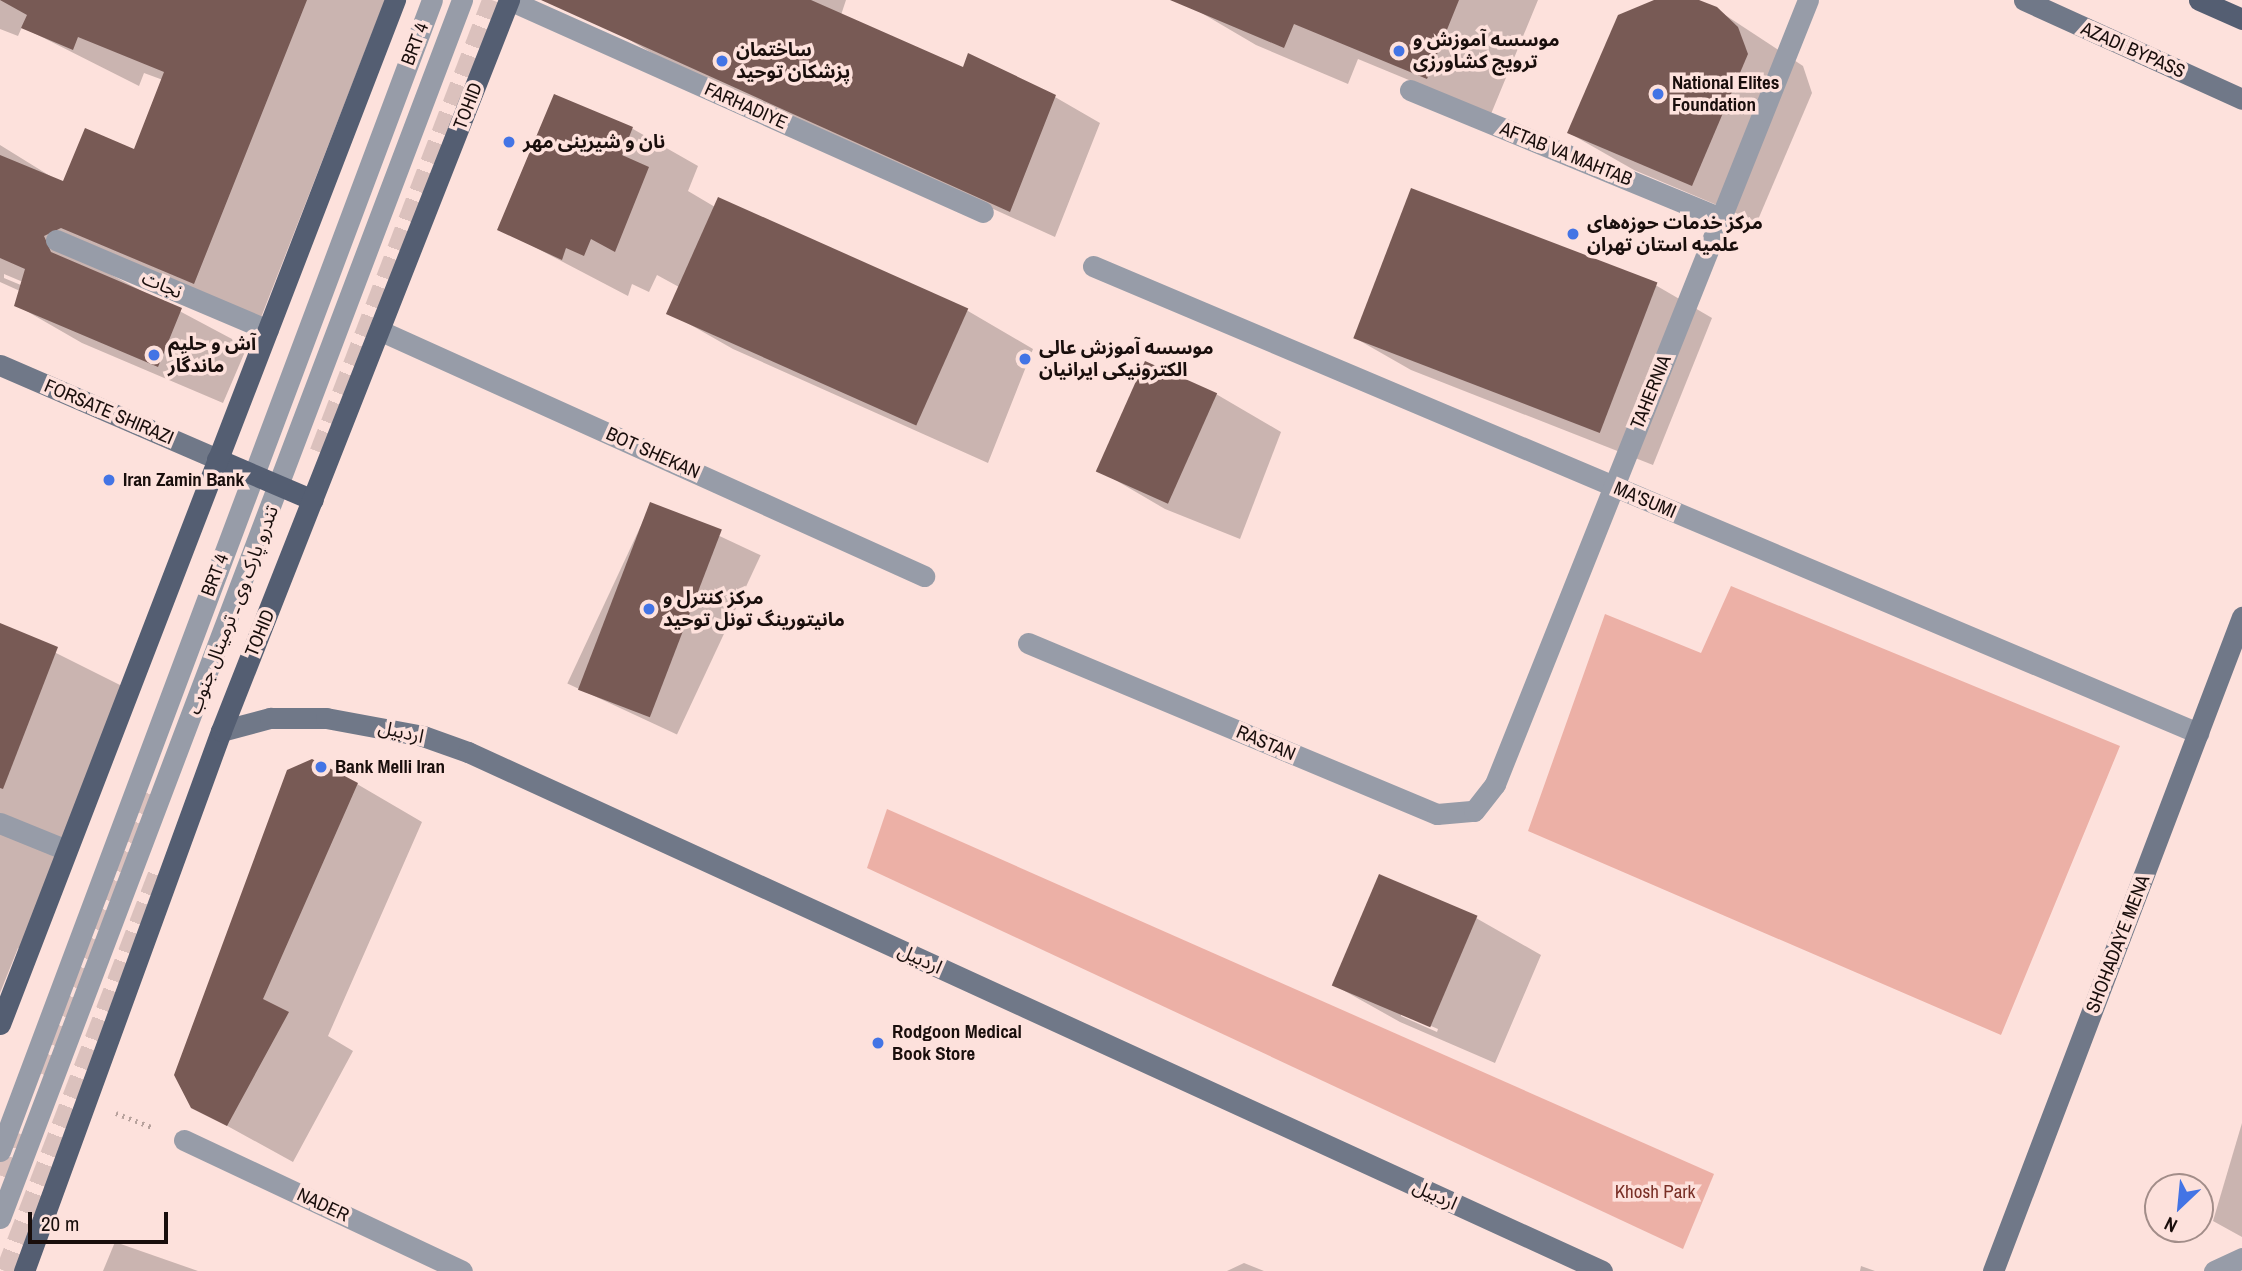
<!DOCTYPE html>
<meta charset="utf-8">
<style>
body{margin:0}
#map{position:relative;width:2242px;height:1271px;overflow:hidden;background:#fde1dc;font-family:"Archivo Narrow","Noto Sans Arabic",sans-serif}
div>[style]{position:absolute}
.green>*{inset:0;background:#ecb0a6}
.shadow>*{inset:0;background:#0003;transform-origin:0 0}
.building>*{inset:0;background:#785a55;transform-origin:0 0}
.highway-tunnel>*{height:21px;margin-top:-10.5px;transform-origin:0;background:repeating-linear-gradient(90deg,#dbc1bd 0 21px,transparent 0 31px)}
.path>*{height:4.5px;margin-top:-2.25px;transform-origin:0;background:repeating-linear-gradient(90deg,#b7a19c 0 2px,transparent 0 7px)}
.lane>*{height:21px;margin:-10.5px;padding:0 10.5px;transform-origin:10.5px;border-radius:10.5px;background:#979ca8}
.street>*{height:21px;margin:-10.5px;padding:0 10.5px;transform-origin:10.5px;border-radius:10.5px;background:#979ca8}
.secondary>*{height:21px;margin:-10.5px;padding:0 10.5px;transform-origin:10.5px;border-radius:10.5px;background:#707888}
.primary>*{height:21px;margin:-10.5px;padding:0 10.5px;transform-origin:10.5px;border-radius:10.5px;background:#545e72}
.dots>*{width:19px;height:19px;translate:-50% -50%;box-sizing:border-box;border:4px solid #fde1dc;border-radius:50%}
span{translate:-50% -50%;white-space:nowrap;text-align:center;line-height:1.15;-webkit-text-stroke:7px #fde1dc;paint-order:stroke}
.poi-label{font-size:19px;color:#190e0c;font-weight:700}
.left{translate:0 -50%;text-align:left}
.street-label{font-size:19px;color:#190e0c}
.park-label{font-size:19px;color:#792f26}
.north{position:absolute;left:2144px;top:1173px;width:70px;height:70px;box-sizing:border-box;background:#fde1dc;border:2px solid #a28d89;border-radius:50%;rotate:206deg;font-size:19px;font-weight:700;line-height:28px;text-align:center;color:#190e0c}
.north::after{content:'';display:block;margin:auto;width:24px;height:32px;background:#4374e5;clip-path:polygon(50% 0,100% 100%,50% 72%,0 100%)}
.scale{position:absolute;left:28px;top:1212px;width:140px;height:32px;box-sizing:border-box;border:4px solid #190e0c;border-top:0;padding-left:9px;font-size:21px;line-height:24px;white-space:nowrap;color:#190e0c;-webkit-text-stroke:5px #fde1dc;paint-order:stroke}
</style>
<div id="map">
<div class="green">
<div style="clip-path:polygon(1731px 586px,2120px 746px,2001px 1035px,1528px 831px,1605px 614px,1701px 653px)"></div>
<div style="clip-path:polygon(887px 809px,1714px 1174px,1683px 1249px,867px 868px)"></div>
</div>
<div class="shadow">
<div style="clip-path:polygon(evenodd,0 0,385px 0,260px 320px,108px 273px,247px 347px,223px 403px,82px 343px,16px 305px,20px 291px,0 282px,0 145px,63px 184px,135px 151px,163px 80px,144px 73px,139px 86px,22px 27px,18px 36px,0 29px,0 0,4px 274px,30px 285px,28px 288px,4px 278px,4px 274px)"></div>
<div style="clip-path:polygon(598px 0,846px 0,841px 15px,964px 69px,1055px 97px,1100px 123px,1055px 237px,657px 56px,611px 29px)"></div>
<div style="clip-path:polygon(1196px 0,1538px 0,1491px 114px,1358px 59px,1348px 84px,1256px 45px,1193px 8px)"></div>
<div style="clip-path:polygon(1675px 0,1716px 9px,1803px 66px,1812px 93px,1757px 222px,1634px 170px,1569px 133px)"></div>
<div style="clip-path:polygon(555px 96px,633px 129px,698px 166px,688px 191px,715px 207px,718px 199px,968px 311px,1033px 349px,988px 463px,733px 349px,668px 312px,679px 287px,657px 275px,649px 292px,632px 284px,628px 296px,500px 229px)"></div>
<div style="clip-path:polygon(1412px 191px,1657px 286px,1712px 318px,1653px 465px,1411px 370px,1355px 338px)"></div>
<div style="clip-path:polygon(1216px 394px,1281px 432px,1240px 539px,1165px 509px,1100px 471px)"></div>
<div style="left:651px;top:504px;width:121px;height:198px;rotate:25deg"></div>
<div style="clip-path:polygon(0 625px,122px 686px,23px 950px,18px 948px,0 993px)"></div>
<div style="clip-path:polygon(357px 784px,422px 822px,328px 1036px,353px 1051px,293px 1162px,193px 1107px)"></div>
<div style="clip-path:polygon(evenodd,1476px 918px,1541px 955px,1495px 1063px,1400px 1022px,1334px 985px,1476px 918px,1401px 1013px,1438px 1029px,1437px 1032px,1401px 1016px,1401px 1013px)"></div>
<div style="clip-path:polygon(2242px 1123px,2242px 1237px,2213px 1221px)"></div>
<div style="clip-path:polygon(115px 1242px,198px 1271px,103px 1271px)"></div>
<div style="clip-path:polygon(1244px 1263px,1264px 1271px,1227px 1271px)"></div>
<div style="clip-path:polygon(1861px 1266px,1875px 1271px,1860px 1271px)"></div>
</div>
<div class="building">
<div style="clip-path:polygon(0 0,307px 0,194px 284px,61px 228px,44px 236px,51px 252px,182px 308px,158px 367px,14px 306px,25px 269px,0 258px,0 155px,63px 181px,85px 128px,134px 149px,164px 72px,78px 37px,73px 50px,21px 28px,27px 15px)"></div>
<div style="clip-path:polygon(541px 0,811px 0,963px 67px,968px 53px,1056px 95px,1010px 212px)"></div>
<div style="clip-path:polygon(1170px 0,1459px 0,1427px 79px,1294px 24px,1284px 48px)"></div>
<div style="clip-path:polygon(1654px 0,1699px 0,1717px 7px,1738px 27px,1748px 54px,1692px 186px,1567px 133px,1618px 15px)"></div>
<div style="clip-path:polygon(554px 94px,633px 127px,622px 155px,649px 167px,615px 252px,591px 239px,584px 256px,566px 248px,562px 260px,497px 230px)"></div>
<div style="left:1411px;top:188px;width:264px;height:161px;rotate:21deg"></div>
<div style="left:718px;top:197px;width:274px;height:128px;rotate:24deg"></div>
<div style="left:1145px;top:361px;width:79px;height:121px;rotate:24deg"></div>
<div style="left:650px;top:502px;width:77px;height:201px;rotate:21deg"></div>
<div style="clip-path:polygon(0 623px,58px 647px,3px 789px,0 788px)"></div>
<div style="clip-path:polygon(312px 759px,358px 783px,263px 999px,289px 1012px,227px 1126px,191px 1108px,174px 1075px,287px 770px)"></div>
<div style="left:1379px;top:874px;width:107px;height:121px;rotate:23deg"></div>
</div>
<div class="highway-tunnel">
<div style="left:320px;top:452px;width:484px;rotate:-69.1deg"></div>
<div style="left:40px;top:1073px;width:304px;rotate:-68.6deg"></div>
<div style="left:0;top:1175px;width:46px;rotate:-68.4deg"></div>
<div style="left:6px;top:1271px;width:425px;rotate:-69deg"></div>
</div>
<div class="path">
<div style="left:116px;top:1113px;width:41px;rotate:21.5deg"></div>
</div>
<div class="lane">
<div style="left:56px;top:240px;width:230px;rotate:23deg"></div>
<div style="left:0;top:823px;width:71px;rotate:22.2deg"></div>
<div style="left:0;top:1151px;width:1229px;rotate:-69.43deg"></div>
<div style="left:0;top:1218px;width:1303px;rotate:-69.23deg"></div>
<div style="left:2214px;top:1271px;width:31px;rotate:-25deg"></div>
</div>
<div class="street">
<div style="left:509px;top:0;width:519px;rotate:24.1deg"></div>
<div style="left:1410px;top:90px;width:336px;rotate:22.4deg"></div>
<div style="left:1093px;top:266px;width:1200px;rotate:22.91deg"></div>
<div style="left:381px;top:331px;width:596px;rotate:24.28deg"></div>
<div style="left:1028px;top:643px;width:443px;rotate:22.7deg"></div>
<div style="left:1437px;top:814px;width:37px;rotate:-5deg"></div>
<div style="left:1474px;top:811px;width:34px;rotate:-52deg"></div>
<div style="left:1495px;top:784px;width:844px;rotate:-68.24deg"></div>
<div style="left:184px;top:1140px;width:307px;rotate:25.2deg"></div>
</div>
<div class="secondary">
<div style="left:2024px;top:0;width:239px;rotate:24.4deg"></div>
<div style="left:0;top:365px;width:236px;rotate:23.4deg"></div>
<div style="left:221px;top:731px;width:51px;rotate:-14.9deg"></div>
<div style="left:270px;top:718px;width:56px"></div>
<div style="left:326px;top:718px;width:99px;rotate:10.5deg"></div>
<div style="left:423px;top:736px;width:48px;rotate:19.6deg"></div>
<div style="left:468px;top:752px;width:1247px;rotate:24.59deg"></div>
<div style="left:1993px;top:1271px;width:700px;rotate:-69.16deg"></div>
</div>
<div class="primary">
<div style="left:2199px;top:0;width:47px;rotate:23.8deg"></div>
<div style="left:217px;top:459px;width:104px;rotate:23.1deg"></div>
<div style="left:0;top:1024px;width:1098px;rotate:-68.91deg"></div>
<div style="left:24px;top:1271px;width:575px;rotate:-69.96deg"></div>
<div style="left:221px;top:731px;width:786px;rotate:-68.5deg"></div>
</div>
<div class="dots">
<div style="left:1399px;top:51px;background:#4374e5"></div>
<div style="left:722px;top:61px;background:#4374e5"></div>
<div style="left:1658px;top:94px;background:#4374e5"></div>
<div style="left:509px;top:142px;background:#4374e5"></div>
<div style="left:1573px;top:234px;background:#4374e5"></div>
<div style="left:154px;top:355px;background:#4374e5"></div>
<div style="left:1025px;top:359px;background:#4374e5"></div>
<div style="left:109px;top:480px;background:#4374e5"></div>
<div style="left:649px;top:609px;background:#4374e5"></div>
<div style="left:321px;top:767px;background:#4374e5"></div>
<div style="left:878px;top:1043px;background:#4374e5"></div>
</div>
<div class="poi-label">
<span class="left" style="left:1413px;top:51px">موسسه آموزش و<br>ترویج کشاورزی</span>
<span class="left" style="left:736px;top:61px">ساختمان<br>پزشکان توحید</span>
<span class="left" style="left:1672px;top:94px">National Elites<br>Foundation</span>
<span class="left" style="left:523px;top:142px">نان و شیرینی مهر</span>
<span class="left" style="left:1587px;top:234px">مرکز خدمات حوزه‌های<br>علمیه استان تهران</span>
<span class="left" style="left:168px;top:355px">آش و حلیم<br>ماندگار</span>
<span class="left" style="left:1039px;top:359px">موسسه آموزش عالی<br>الکترونیکی ایرانیان</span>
<span class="left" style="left:123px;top:480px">Iran Zamin Bank</span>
<span class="left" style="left:663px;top:609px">مرکز کنترل و<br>مانیتورینگ تونل توحید</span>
<span class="left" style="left:335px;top:767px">Bank Melli Iran</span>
<span class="left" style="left:892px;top:1043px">Rodgoon Medical<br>Book Store</span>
</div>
<div class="street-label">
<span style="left:415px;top:44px;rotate:-69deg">BRT 4</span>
<span style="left:2133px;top:50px;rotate:24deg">AZADI BYPASS</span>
<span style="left:468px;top:106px;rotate:-69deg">TOHID</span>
<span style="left:746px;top:106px;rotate:24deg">FARHADIYE</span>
<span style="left:1566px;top:154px;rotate:22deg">AFTAB VA MAHTAB</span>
<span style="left:162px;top:285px;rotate:23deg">نجات</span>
<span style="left:1651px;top:392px;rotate:-68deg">TAHERNIA</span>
<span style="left:109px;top:412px;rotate:23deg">FORSATE SHIRAZI</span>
<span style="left:653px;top:453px;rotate:24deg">BOT SHEKAN</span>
<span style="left:1645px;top:500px;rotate:23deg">MA'SUMI</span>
<span style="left:215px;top:575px;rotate:-69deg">BRT 4</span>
<span style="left:233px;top:610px;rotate:-69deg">تندرو پارک وی ـ ترمینال جنوب</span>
<span style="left:260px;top:633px;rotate:-68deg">TOHID</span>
<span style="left:401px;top:732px;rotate:13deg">اردبیل</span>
<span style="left:1266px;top:743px;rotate:23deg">RASTAN</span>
<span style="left:2118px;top:944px;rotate:-69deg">SHOHADAYE MENA</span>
<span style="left:920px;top:959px;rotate:25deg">اردبیل</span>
<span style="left:1435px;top:1195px;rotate:25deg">اردبیل</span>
<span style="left:323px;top:1205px;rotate:25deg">NADER</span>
</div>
<div class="park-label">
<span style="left:1655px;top:1192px">Khosh Park</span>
</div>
<div class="north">N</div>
<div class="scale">20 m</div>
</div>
